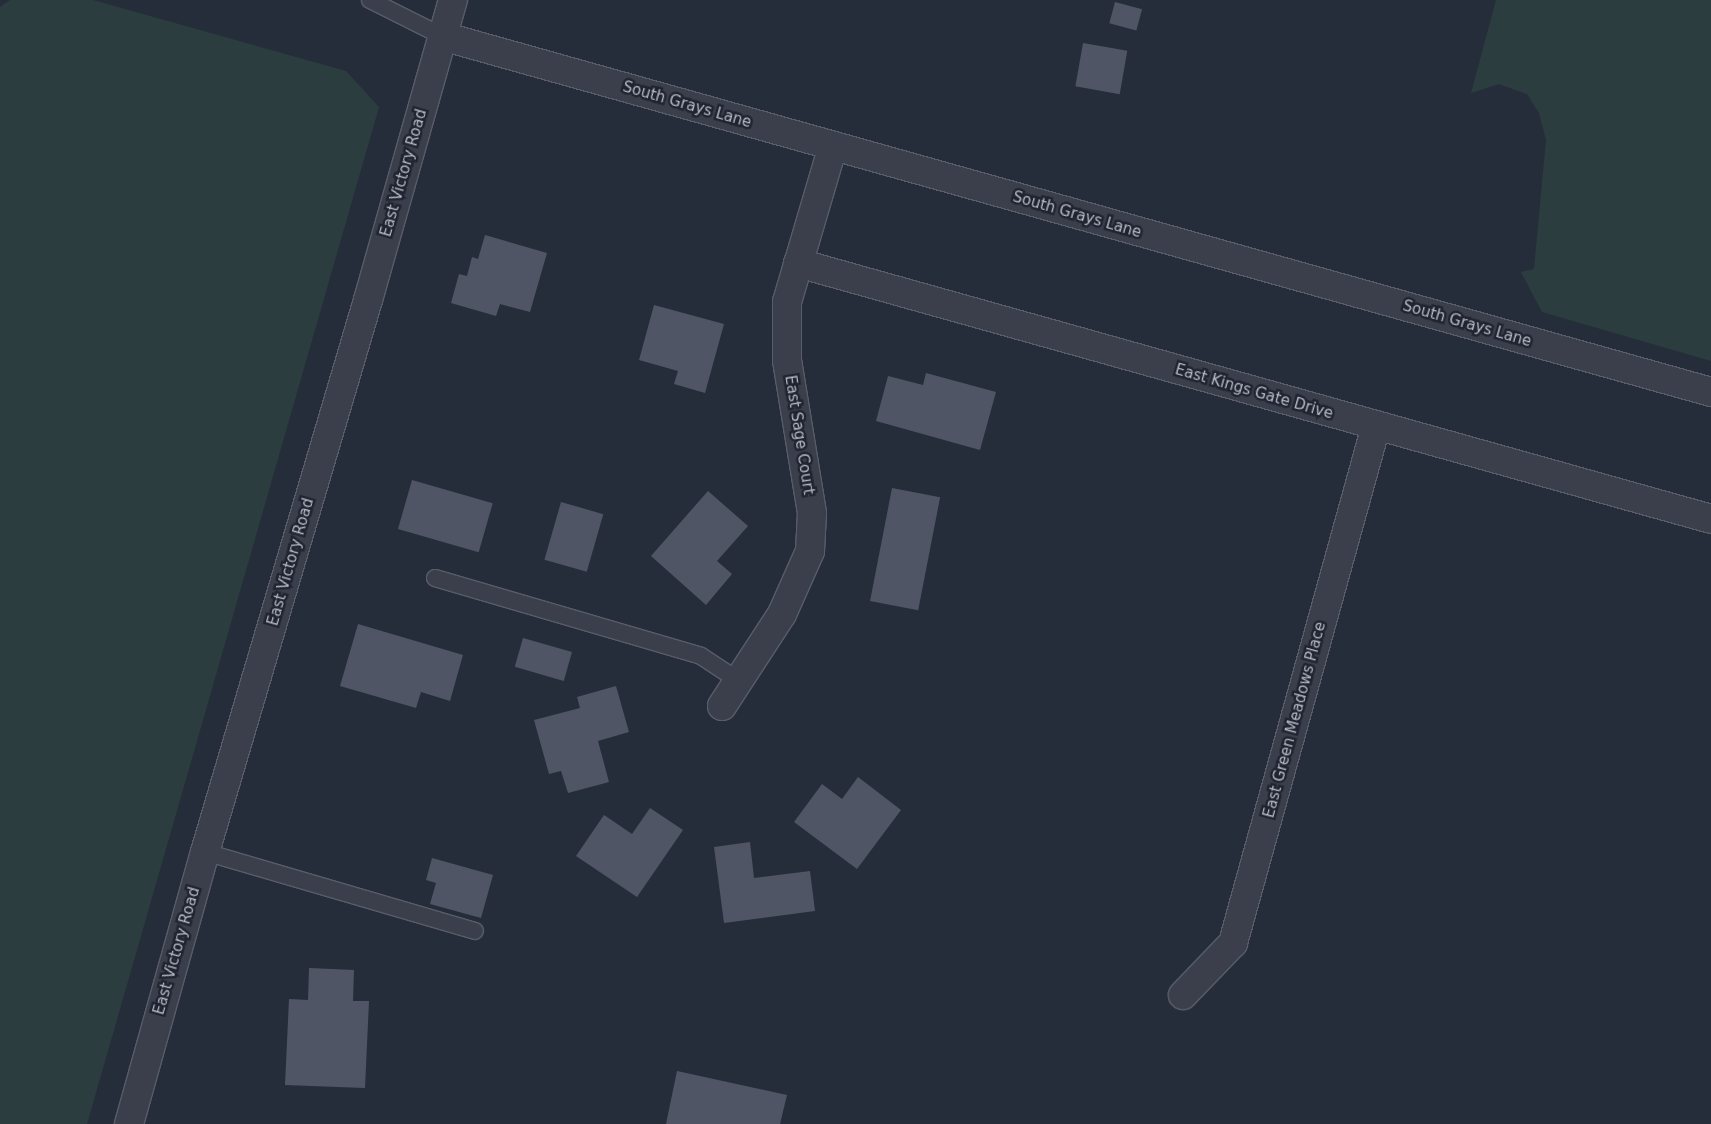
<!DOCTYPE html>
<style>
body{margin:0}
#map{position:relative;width:1711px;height:1124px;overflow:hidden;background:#262d3a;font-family:"DejaVu Sans",sans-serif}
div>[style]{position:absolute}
.green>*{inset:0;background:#2c3d40}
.building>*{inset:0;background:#505565;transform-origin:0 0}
.roads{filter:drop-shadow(1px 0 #585d69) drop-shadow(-1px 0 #585d69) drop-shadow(0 1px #585d69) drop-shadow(0 -1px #585d69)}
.service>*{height:16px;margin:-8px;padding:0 8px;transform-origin:8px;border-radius:8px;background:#3a3f4b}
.minor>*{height:28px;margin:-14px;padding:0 14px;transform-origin:14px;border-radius:14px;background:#3a3f4b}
.tertiary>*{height:28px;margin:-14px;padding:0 14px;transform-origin:14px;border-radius:14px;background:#3a3f4b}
span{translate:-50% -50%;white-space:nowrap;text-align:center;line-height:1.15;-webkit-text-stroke:5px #1f2430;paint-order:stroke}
.street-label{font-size:15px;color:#b6bac6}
</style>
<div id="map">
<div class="green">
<div style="clip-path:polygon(10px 0,93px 0,346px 71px,379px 107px,87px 1124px,0 1124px,0 7px)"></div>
<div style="clip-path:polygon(1496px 0,1711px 0,1711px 361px,1542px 312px,1521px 272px,1534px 269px,1546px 140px,1539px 113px,1527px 94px,1499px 84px,1471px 93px)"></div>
</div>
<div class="building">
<div style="left:1115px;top:2px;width:28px;height:22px;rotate:15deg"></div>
<div style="left:1083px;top:43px;width:45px;height:44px;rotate:10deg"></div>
<div style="clip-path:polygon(485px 235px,547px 253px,530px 312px,500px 304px,496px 316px,451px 303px,459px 274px,467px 276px,472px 257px,478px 259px)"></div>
<div style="clip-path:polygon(654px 305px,724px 324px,705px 393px,674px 384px,678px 371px,639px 360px)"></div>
<div style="clip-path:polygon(926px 373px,996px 392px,980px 450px,876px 421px,888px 376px,923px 385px)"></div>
<div style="left:412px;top:480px;width:84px;height:51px;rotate:16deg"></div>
<div style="left:892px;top:488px;width:49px;height:115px;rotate:11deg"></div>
<div style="clip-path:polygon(708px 491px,748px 526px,717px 561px,732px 574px,706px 605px,651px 556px)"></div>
<div style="left:561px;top:502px;width:44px;height:60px;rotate:16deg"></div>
<div style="clip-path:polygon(358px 624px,463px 655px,450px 701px,421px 692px,416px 708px,340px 686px)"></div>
<div style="left:523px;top:638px;width:51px;height:30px;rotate:16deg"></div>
<div style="clip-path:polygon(616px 686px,629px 732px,598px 741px,609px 782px,568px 793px,561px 771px,549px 774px,534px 720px,580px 708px,577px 697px)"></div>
<div style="clip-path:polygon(858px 777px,901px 810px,857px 869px,794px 822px,822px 784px,842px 799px)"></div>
<div style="clip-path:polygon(650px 808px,683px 830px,637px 897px,576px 856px,604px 815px,632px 834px)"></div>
<div style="clip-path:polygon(750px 842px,754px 878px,810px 871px,815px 911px,724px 923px,714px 847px)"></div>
<div style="clip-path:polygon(432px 858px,493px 875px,481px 918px,430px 904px,436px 883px,426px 880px)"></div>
<div style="clip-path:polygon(309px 968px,354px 970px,353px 1001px,369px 1001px,365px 1088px,285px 1085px,289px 999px,308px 1000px)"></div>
<div style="clip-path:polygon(677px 1071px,787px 1095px,780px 1124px,666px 1124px)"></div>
</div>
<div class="roads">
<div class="service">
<div style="left:370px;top:0;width:80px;rotate:26.6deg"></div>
<div style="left:435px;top:578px;width:277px;rotate:16.3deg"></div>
<div style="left:701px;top:656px;width:45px;rotate:33.3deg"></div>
<div style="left:205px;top:852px;width:281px;rotate:16.3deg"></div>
</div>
<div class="minor">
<div style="left:798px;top:263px;width:948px;rotate:15.66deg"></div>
<div style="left:722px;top:706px;width:110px;rotate:-56.9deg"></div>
<div style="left:782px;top:614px;width:69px;rotate:-66deg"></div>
<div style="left:810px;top:551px;width:38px;rotate:-87deg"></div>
<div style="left:812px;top:513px;width:155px;rotate:-99.3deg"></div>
<div style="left:787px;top:360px;width:58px;rotate:-90deg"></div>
<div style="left:787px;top:302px;width:163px;rotate:-73.6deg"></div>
<div style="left:1183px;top:995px;width:72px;rotate:-46.1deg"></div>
<div style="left:1233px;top:943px;width:536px;rotate:-74.54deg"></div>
</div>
<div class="tertiary">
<div style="left:442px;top:36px;width:1318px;rotate:15.67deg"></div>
<div style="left:129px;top:1124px;width:282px;rotate:-74.4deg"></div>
<div style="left:205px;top:852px;width:576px;rotate:-73.55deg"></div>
<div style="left:368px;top:300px;width:312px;rotate:-74.2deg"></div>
</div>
</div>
<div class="street-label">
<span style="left:687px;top:105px;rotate:16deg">South Grays Lane</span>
<span style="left:404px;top:173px;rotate:-74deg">East Victory Road</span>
<span style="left:1077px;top:215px;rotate:16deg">South Grays Lane</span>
<span style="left:1467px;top:324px;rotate:16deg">South Grays Lane</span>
<span style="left:1254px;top:392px;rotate:16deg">East Kings Gate Drive</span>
<span style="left:799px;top:435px;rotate:81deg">East Sage Court</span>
<span style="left:291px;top:562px;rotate:-74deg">East Victory Road</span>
<span style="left:1295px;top:720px;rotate:-75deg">East Green Meadows Place</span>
<span style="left:177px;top:951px;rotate:-74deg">East Victory Road</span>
</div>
</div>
